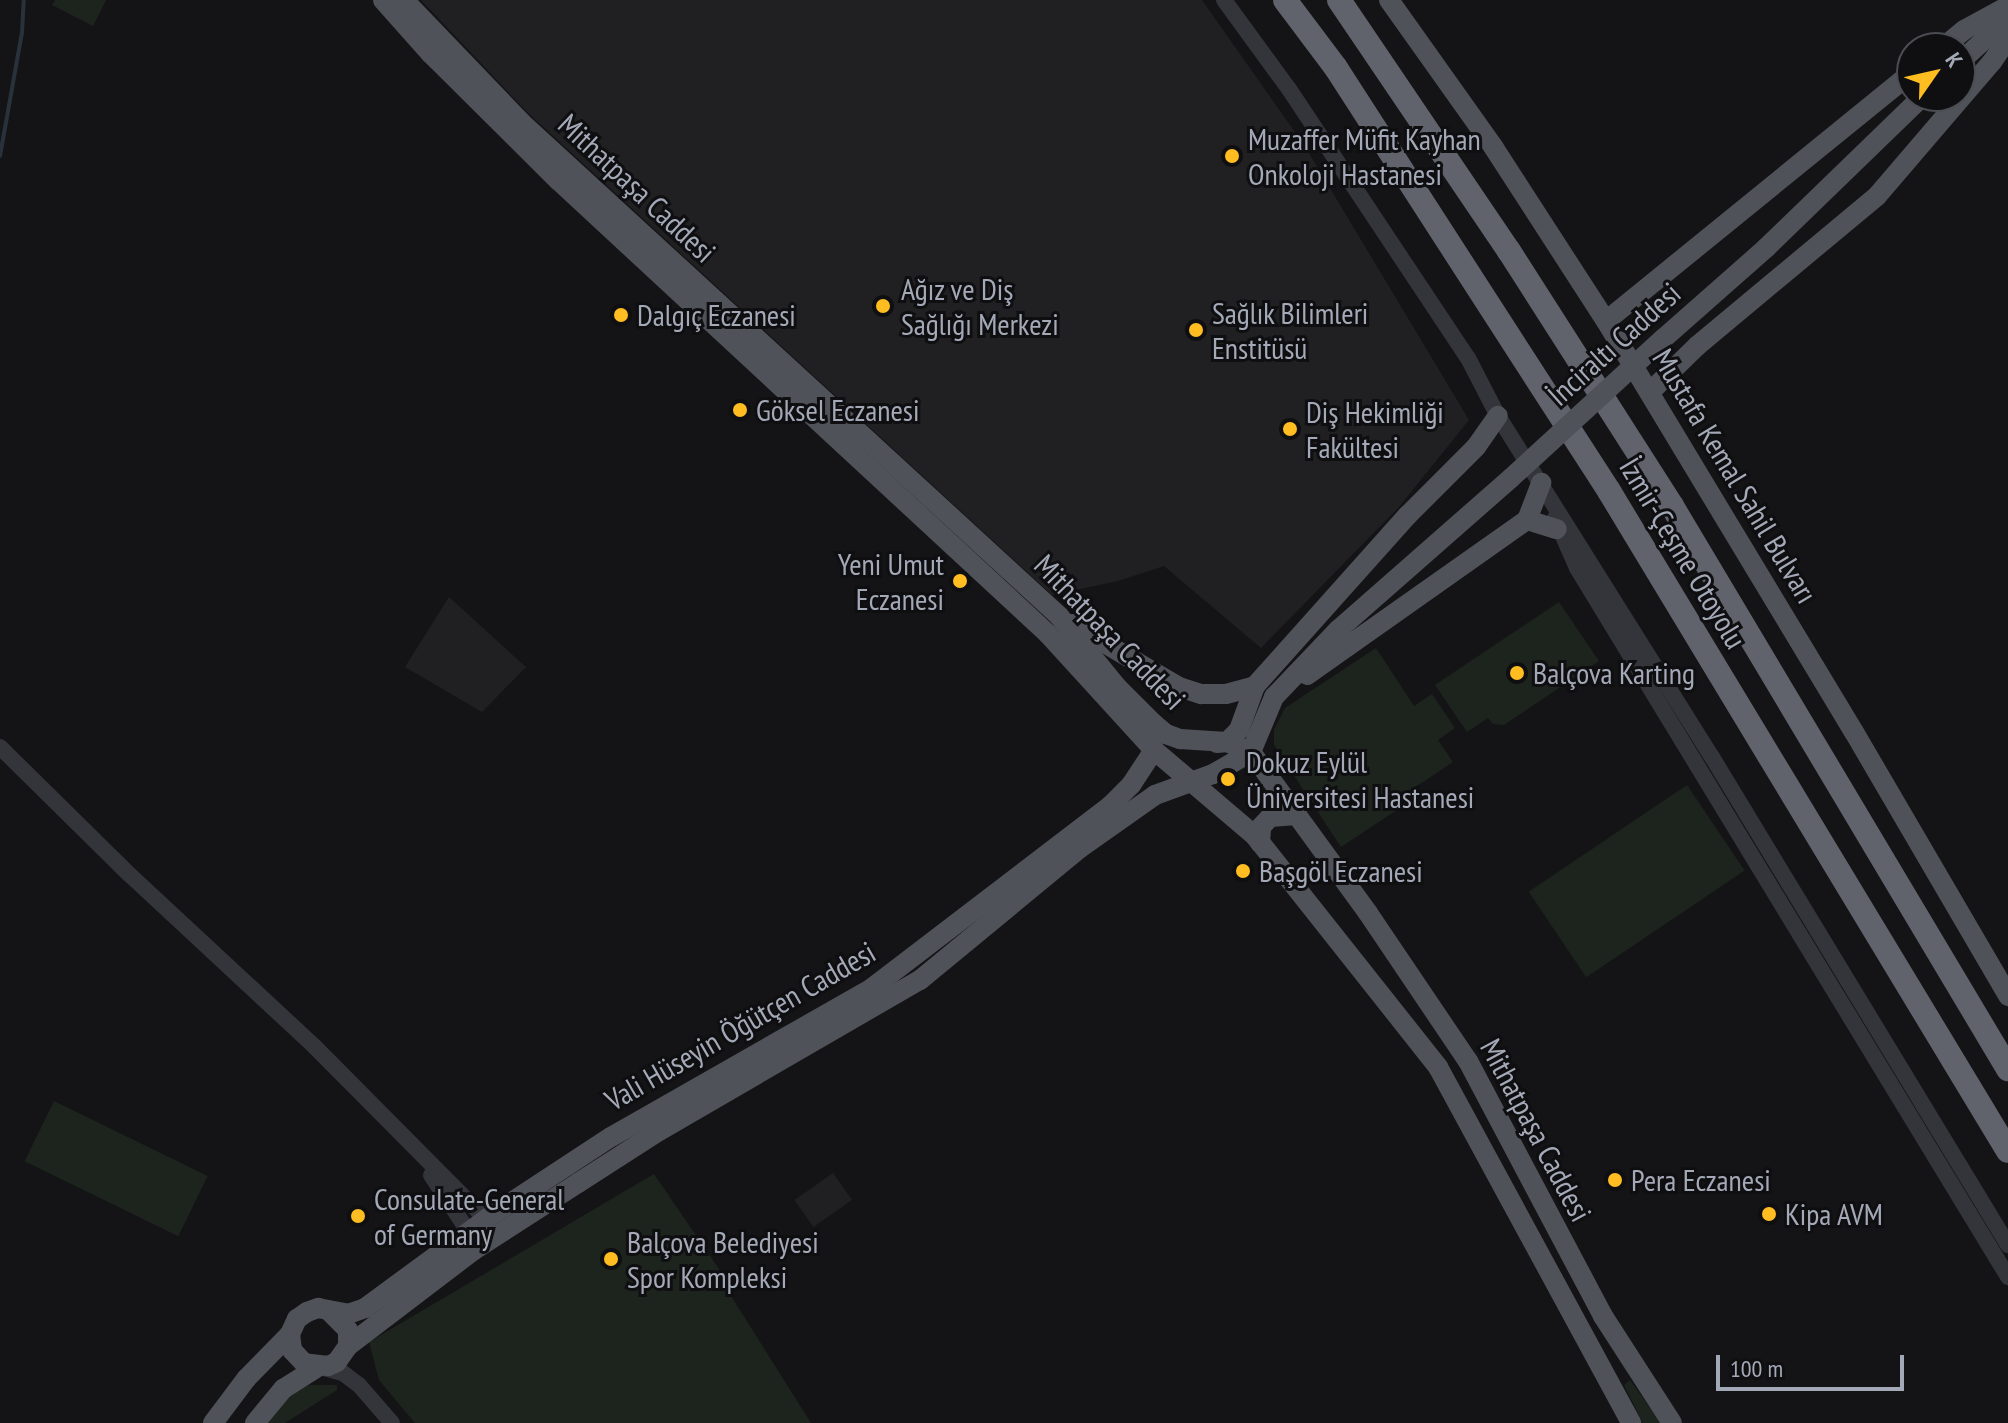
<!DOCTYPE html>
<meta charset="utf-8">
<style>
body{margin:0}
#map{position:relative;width:2008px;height:1423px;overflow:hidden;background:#141416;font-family:"PT Sans Narrow",sans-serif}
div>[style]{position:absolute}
.built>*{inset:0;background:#202023;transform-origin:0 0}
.green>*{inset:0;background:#1c241d;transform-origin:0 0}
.stream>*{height:4px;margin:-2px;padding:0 2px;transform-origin:2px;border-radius:2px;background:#29323b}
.minor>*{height:16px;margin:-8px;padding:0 8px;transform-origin:8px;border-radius:8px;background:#34353b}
.major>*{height:20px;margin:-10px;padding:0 10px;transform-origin:10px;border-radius:10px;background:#50525a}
.highway>*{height:24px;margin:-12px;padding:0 12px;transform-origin:12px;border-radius:12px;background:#60636c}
.major-bridge>*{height:20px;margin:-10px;padding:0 10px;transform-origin:10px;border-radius:10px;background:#50525a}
.dots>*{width:22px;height:22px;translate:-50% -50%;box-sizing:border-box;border:4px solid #0f0f11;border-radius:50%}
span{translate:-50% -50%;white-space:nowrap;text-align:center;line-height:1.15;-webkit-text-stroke:6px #0f0f11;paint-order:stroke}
.poi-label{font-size:30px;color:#a4a9b7}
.left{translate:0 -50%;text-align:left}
.right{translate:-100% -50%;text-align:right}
.street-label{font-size:30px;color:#a4a9b7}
.north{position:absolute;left:1896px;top:32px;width:80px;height:80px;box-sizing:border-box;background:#0f0f11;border:2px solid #4b4d53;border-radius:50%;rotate:56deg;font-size:22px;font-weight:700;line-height:32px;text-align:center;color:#a4a9b7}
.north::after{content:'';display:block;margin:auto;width:28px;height:36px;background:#ffbd22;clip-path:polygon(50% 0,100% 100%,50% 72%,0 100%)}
.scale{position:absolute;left:1716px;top:1355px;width:188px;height:36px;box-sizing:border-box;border:4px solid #a4a9b7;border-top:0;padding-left:10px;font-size:24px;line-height:28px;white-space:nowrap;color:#a4a9b7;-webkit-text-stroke:6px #0f0f11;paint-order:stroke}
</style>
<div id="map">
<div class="built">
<div style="clip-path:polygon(421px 0,1202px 0,1304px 145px,1469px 420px,1399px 507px,1261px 648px,1164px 566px,1118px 581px,1052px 595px,527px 112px)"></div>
<div style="clip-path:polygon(449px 597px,526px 667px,482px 712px,405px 667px)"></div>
<div style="left:833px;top:1173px;width:33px;height:47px;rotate:55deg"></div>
</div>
<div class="green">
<div style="clip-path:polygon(55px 0,106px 0,93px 26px,52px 5px)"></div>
<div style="clip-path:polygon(1559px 602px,1599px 661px,1504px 725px,1493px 724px,1488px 718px,1467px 732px,1435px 685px)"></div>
<div style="clip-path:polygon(1376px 648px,1414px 706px,1432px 694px,1455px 728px,1438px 740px,1453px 762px,1405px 794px,1409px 802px,1341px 847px,1274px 745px,1274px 730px,1285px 708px)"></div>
<div style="left:1687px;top:785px;width:103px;height:191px;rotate:56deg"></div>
<div style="left:54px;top:1101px;width:171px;height:67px;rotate:26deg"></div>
<div style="clip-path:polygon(654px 1174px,730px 1285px,726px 1288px,811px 1423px,415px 1423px,379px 1380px,369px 1342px)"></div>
<div style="clip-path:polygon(1630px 1380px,1661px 1423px,1643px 1423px,1624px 1385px)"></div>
<div style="clip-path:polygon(308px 1385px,337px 1385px,337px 1390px,285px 1423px,266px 1423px,291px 1393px)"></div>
</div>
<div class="stream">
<div style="left:0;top:156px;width:125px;rotate:-79.9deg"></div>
<div style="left:22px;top:33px;width:33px;rotate:-87deg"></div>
</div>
<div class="minor">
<div style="left:1224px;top:0;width:110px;rotate:53.9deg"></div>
<div style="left:1289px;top:89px;width:323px;rotate:56.4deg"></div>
<div style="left:1468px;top:358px;width:65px;rotate:62.7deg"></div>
<div style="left:1498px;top:416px;width:403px;rotate:57.9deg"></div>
<div style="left:1712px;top:757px;width:571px;rotate:58.76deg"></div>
<div style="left:1555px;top:518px;width:55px;rotate:66.3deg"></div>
<div style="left:1577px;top:568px;width:830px;rotate:58.7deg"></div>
<div style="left:0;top:747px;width:182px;rotate:44.6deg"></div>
<div style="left:130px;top:875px;width:251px;rotate:42.9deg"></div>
<div style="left:314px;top:1046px;width:244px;rotate:45.2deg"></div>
<div style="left:431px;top:1175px;width:67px;rotate:56.5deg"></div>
<div style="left:320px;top:1367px;width:24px;rotate:15deg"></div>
<div style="left:343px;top:1373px;width:20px;rotate:37deg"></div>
<div style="left:359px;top:1385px;width:50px;rotate:49deg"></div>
</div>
<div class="major">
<div style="left:383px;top:0;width:72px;rotate:48.4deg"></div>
<div style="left:431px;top:54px;width:180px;rotate:44.8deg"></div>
<div style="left:559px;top:181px;width:667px;rotate:42.81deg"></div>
<div style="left:1048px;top:634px;width:157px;rotate:47.6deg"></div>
<div style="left:1154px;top:750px;width:133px;rotate:40.4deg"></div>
<div style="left:1255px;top:836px;width:295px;rotate:51.6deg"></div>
<div style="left:1438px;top:1067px;width:405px;rotate:61.5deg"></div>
<div style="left:404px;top:0;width:170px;rotate:46.2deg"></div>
<div style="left:522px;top:123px;width:729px;rotate:42.55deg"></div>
<div style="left:1059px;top:616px;width:93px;rotate:50.7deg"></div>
<div style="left:1118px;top:688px;width:51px;rotate:45deg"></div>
<div style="left:1154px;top:724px;width:16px;rotate:40deg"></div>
<div style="left:1166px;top:734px;width:15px;rotate:20deg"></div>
<div style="left:1180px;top:739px;width:47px;rotate:3.7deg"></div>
<div style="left:1227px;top:742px;width:26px;rotate:23deg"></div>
<div style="left:1251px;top:752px;width:199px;rotate:54deg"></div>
<div style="left:1368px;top:913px;width:179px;rotate:56deg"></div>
<div style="left:1468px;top:1061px;width:289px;rotate:62.1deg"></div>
<div style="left:1603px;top:1316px;width:127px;rotate:57.2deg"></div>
<div style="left:1389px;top:0;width:181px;rotate:54.6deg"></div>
<div style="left:1494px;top:148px;width:206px;rotate:57.1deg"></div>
<div style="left:1606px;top:321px;width:480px;rotate:58.9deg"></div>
<div style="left:1854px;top:732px;width:306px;rotate:59.7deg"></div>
<div style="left:1942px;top:48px;width:28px;rotate:-39deg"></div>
<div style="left:1964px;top:30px;width:50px;rotate:-28.6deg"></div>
<div style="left:1960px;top:62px;width:65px;rotate:-42.5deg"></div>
<div style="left:1606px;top:321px;width:395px;rotate:-39.1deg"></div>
<div style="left:1664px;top:338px;width:136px;rotate:-41.4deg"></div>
<div style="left:1766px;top:248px;width:219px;rotate:-44.1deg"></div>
<div style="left:1650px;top:392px;width:66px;rotate:-44.4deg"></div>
<div style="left:1697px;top:346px;width:234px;rotate:-39.8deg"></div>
<div style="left:1877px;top:196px;width:177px;rotate:-49.4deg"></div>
<div style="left:1992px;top:62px;width:29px;rotate:-56deg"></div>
<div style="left:1527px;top:520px;width:31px;rotate:17deg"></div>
<div style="left:1072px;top:624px;width:124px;rotate:30.5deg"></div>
<div style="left:1179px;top:687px;width:23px;rotate:18deg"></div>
<div style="left:1201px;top:694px;width:25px"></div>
<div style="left:1226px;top:694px;width:30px;rotate:-15deg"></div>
<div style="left:1307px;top:675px;width:269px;rotate:-35.2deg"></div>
<div style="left:1527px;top:520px;width:40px;rotate:-69deg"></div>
<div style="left:1217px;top:743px;width:10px;rotate:-6deg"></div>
<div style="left:1227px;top:742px;width:17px;rotate:-45deg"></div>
<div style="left:1239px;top:730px;width:47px;rotate:-70deg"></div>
<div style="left:1255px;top:686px;width:229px;rotate:-48.2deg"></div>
<div style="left:1408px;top:515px;width:96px;rotate:-45deg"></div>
<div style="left:1476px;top:447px;width:38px;rotate:-55deg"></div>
<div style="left:1260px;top:843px;width:16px;rotate:-86deg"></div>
<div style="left:1261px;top:827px;width:13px;rotate:-48deg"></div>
<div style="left:1270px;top:817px;width:27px;rotate:-4deg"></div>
<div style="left:329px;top:1311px;width:27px;rotate:45deg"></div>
<div style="left:348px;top:1330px;width:16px;rotate:90deg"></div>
<div style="left:348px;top:1346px;width:19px;rotate:125deg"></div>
<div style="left:337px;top:1362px;width:10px;rotate:156deg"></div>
<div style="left:328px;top:1366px;width:24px;rotate:-173deg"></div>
<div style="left:304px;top:1363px;width:18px;rotate:-133deg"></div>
<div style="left:292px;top:1350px;width:16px;rotate:-97deg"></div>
<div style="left:290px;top:1334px;width:17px;rotate:-65deg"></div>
<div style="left:297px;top:1319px;width:12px;rotate:-35deg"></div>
<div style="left:307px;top:1312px;width:12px;rotate:-20deg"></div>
<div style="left:318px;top:1308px;width:31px;rotate:11deg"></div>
<div style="left:348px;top:1314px;width:18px;rotate:-19deg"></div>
<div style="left:365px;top:1308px;width:150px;rotate:-36.3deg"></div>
<div style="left:486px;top:1219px;width:149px;rotate:-33.3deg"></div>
<div style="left:611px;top:1137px;width:301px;rotate:-29.7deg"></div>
<div style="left:872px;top:988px;width:300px;rotate:-37.4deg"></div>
<div style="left:1110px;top:806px;width:30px;rotate:-45deg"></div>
<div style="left:1131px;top:785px;width:42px;rotate:-56.7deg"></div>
<div style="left:348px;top:1346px;width:158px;rotate:-37.3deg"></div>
<div style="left:474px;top:1250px;width:124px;rotate:-32.8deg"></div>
<div style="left:578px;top:1183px;width:96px;rotate:-32.7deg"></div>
<div style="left:659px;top:1131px;width:302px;rotate:-30.1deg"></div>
<div style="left:920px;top:980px;width:207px;rotate:-39.5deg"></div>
<div style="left:1080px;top:848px;width:92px;rotate:-35.2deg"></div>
<div style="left:1155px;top:795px;width:62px;rotate:-19.9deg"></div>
<div style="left:1213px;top:774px;width:44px;rotate:-30.1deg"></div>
<div style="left:1251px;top:752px;width:60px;rotate:-67.3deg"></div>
<div style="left:1274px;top:697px;width:93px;rotate:-46.3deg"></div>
<div style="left:1338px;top:630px;width:230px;rotate:-41.3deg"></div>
<div style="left:213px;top:1423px;width:55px;rotate:-53.1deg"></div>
<div style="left:246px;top:1379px;width:63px;rotate:-45.6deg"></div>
<div style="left:255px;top:1423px;width:44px;rotate:-50.5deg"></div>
<div style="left:283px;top:1389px;width:41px;rotate:-32.2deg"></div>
</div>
<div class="highway">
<div style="left:1285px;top:0;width:85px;rotate:53.1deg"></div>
<div style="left:1336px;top:68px;width:503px;rotate:57.16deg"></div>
<div style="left:1609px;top:491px;width:771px;rotate:58.85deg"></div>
<div style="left:1339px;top:0;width:303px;rotate:55.9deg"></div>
<div style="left:1509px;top:251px;width:303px;rotate:57.4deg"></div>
<div style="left:1672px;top:506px;width:656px;rotate:59.17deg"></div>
</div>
<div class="major-bridge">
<div style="left:1511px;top:478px;width:207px;rotate:-42.5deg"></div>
</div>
<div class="dots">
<div style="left:1232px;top:156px;background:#ffbd22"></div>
<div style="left:883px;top:306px;background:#ffbd22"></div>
<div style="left:621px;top:315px;background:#ffbd22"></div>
<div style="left:1196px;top:330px;background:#ffbd22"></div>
<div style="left:740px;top:410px;background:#ffbd22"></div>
<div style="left:1290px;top:429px;background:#ffbd22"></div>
<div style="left:960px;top:581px;background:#ffbd22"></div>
<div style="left:1517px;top:673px;background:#ffbd22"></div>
<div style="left:1228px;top:779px;background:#ffbd22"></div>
<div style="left:1243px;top:871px;background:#ffbd22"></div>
<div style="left:1615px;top:1180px;background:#ffbd22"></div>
<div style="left:1769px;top:1214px;background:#ffbd22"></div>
<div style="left:358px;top:1216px;background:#ffbd22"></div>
<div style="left:611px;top:1259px;background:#ffbd22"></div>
</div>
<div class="poi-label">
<span class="left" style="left:1248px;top:156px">Muzaffer Müfit Kayhan<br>Onkoloji Hastanesi</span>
<span class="left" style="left:901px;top:306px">Ağız ve Diş<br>Sağlığı Merkezi</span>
<span class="left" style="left:1212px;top:330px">Sağlık Bilimleri<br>Enstitüsü</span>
<span class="left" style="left:637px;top:315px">Dalgıç Eczanesi</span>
<span class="left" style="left:756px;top:410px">Göksel Eczanesi</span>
<span class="left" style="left:1306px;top:429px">Diş Hekimliği<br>Fakültesi</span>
<span class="right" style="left:944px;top:581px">Yeni Umut<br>Eczanesi</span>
<span class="left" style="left:1533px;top:673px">Balçova Karting</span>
<span class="left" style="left:1246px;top:779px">Dokuz Eylül<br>Üniversitesi Hastanesi</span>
<span class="left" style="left:1259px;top:871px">Başgöl Eczanesi</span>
<span class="left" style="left:1631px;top:1180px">Pera Eczanesi</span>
<span class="left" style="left:374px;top:1216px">Consulate-General<br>of Germany</span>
<span class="left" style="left:1785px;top:1214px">Kipa AVM</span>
<span class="left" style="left:627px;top:1259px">Balçova Belediyesi<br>Spor Kompleksi</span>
</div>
<div class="street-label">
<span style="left:637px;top:188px;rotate:43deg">Mithatpaşa Caddesi</span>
<span style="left:1614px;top:344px;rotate:-42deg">İnciraltı Caddesi</span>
<span style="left:1735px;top:476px;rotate:59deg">Mustafa Kemal Sahil Bulvarı</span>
<span style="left:1683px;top:553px;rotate:59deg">İzmir-Çeşme Otoyolu</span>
<span style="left:1110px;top:632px;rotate:46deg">Mithatpaşa Caddesi</span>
<span style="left:740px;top:1026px;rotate:-30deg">Vali Hüseyin Öğütçen Caddesi</span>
<span style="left:1536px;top:1130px;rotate:62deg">Mithatpaşa Caddesi</span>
</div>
<div class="north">K</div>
<div class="scale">100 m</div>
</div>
